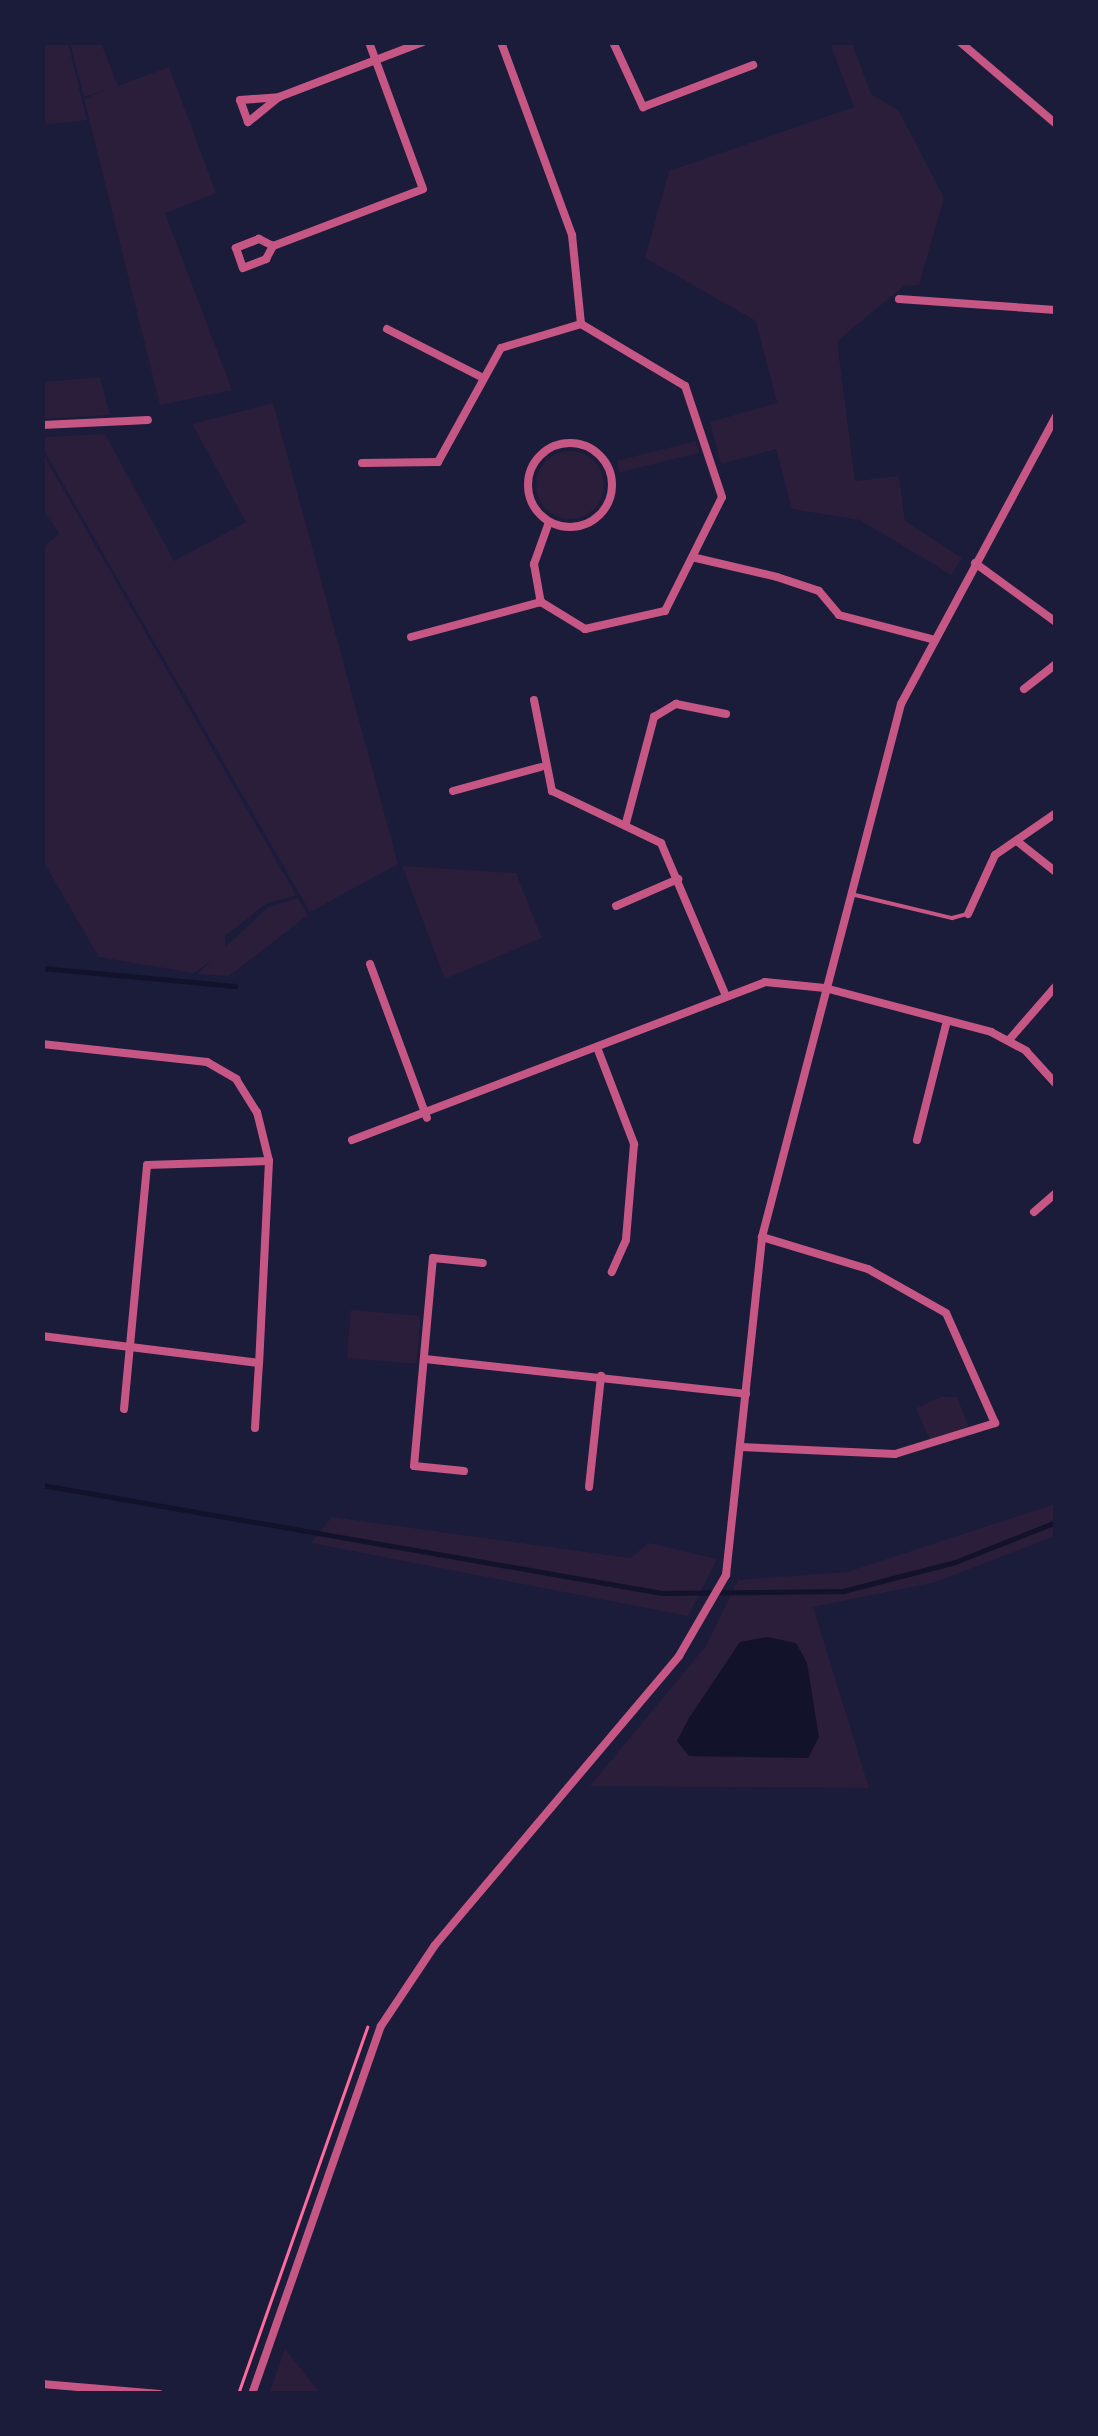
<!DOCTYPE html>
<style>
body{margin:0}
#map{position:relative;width:1098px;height:2436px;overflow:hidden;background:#1b1b3a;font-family:Arial,sans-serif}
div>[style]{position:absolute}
.green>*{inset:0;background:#2a1e3b;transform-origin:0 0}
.round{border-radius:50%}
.water>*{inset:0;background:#12122b}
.stream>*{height:5px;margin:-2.5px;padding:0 2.5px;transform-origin:2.5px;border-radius:2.5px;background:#12122b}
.path>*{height:2.5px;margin:-1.25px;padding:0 1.25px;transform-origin:1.25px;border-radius:1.25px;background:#ff6b9d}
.service>*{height:4px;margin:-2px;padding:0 2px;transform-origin:2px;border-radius:2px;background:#c65784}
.minor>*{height:8px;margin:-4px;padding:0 4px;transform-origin:4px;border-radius:4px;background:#c65784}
.minor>.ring{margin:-4px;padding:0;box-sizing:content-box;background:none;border:8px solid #c65784;border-radius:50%}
span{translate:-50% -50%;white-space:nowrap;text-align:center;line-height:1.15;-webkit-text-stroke:10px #1b1b3a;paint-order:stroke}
.frame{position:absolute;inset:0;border:45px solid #1b1b3a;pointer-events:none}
</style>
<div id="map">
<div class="green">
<div style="clip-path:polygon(42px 43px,68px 43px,87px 120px,43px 125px)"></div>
<div style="clip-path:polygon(70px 43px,101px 43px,118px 86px,169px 67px,216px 193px,165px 213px,232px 390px,160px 405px,84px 99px,106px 90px,84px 97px)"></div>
<div style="clip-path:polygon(830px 43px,852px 43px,871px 94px,899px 111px,944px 198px,919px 285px,904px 286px,837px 341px,855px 481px,899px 476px,905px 521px,962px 558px,951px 575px,860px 520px,792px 509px,776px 449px,721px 464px,710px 422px,777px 403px,756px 321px,645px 258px,669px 171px,854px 107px)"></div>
<div style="clip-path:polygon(100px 377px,110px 415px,43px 419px,43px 382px)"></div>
<div style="clip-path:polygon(273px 403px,398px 864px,310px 912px,43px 449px,43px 437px,105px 434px,174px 561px,246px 522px,192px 424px)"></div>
<div style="left:696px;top:441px;width:12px;height:82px;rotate:76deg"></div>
<div class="round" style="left:536px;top:451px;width:68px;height:68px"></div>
<div style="clip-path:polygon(43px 454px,296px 895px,266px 904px,225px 936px,225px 951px,194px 973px,99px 957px,43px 861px,43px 548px,59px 533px,43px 511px)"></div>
<div style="clip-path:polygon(402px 866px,516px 873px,542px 938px,445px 979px)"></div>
<div style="clip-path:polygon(298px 898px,308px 915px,229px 976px,197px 974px,268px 907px)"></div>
<div style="left:351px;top:1310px;width:70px;height:48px;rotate:5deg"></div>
<div style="clip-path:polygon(941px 1397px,957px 1397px,969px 1427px,930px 1440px,916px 1408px)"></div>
<div style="clip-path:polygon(evenodd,1055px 1504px,1055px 1536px,936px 1582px,813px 1607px,869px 1788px,590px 1786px,706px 1646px,738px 1580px,847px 1572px,1055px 1504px,740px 1642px,796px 1643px,716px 1681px,740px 1642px)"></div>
<div style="clip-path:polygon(332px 1517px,630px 1558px,649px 1543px,717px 1559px,688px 1616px,311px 1543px)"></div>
<div style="clip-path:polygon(285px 2349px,320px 2393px,269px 2393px)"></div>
</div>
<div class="water">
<div style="clip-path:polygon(767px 1637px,796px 1643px,807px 1663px,819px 1737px,808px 1758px,689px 1756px,677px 1741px,689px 1718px,740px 1642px)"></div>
</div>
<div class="stream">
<div style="left:42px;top:968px;width:194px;rotate:5.3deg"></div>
<div style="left:42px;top:1485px;width:629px;rotate:9.88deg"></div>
<div style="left:662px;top:1593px;width:181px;rotate:-0.6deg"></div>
<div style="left:843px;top:1591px;width:116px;rotate:-14.5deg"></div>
<div style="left:955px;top:1562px;width:109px;rotate:-21.6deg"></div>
</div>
<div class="path">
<div style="left:238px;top:2394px;width:389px;rotate:-70.6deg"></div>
</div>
<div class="service">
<div style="left:851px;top:894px;width:104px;rotate:13.4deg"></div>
<div style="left:952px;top:918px;width:16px;rotate:-15deg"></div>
</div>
<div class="minor">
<div style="left:501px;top:42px;width:206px;rotate:69.8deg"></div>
<div style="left:572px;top:235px;width:89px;rotate:84.2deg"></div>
<div style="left:613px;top:42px;width:72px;rotate:65.2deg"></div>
<div style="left:643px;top:107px;width:118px;rotate:-20.9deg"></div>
<div style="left:960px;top:42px;width:126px;rotate:40.5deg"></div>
<div style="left:279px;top:97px;width:40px;rotate:141deg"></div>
<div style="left:248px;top:122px;width:23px;rotate:-110deg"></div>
<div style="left:240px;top:100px;width:39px;rotate:-4deg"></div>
<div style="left:279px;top:97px;width:154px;rotate:-20.9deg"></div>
<div style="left:273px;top:246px;width:16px;rotate:-153deg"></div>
<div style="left:259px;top:239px;width:25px;rotate:159deg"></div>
<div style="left:236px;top:248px;width:21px;rotate:71deg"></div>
<div style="left:243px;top:268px;width:25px;rotate:-21deg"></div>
<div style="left:266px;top:259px;width:15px;rotate:-62deg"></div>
<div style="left:273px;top:246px;width:160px;rotate:-20.8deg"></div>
<div style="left:423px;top:189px;width:157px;rotate:-110.2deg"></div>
<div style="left:899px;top:299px;width:157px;rotate:4deg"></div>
<div style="left:387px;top:329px;width:108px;rotate:27deg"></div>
<div style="left:42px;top:425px;width:106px;rotate:-2.7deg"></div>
<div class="ring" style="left:528px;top:443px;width:76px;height:76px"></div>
<div style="left:362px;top:463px;width:76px;rotate:-0.8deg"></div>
<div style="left:438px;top:462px;width:130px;rotate:-61.1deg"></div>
<div style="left:501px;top:348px;width:84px;rotate:-16.7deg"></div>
<div style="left:549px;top:522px;width:45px;rotate:109.7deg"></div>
<div style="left:534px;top:564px;width:39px;rotate:80deg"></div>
<div style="left:541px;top:602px;width:52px;rotate:31.5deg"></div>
<div style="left:585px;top:629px;width:82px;rotate:-12.7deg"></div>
<div style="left:665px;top:611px;width:127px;rotate:-63.4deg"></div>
<div style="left:722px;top:497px;width:117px;rotate:-108.4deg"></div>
<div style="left:685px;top:386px;width:121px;rotate:-149.2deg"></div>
<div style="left:696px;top:558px;width:83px;rotate:13.2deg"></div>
<div style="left:777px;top:577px;width:44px;rotate:18.4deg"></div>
<div style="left:819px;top:591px;width:31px;rotate:50deg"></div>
<div style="left:839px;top:615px;width:95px;rotate:14.6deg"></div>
<div style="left:975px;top:563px;width:100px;rotate:36.1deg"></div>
<div style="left:411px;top:637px;width:135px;rotate:-15.1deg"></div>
<div style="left:1024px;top:689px;width:41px;rotate:-38deg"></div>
<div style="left:534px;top:700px;width:93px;rotate:78.8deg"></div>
<div style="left:552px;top:791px;width:121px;rotate:25.5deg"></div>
<div style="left:661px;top:843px;width:164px;rotate:67deg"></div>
<div style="left:453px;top:791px;width:91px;rotate:-15.3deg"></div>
<div style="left:626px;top:823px;width:110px;rotate:-75.2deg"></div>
<div style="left:654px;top:717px;width:26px;rotate:-31deg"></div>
<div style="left:676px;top:704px;width:51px;rotate:11.3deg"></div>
<div style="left:1018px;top:842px;width:48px;rotate:38.3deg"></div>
<div style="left:616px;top:906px;width:68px;rotate:-23.5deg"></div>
<div style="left:968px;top:914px;width:65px;rotate:-65.4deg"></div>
<div style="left:995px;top:855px;width:74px;rotate:-34.5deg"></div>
<div style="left:370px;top:964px;width:164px;rotate:69.7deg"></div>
<div style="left:1009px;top:1040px;width:72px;rotate:-49deg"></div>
<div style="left:42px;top:1044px;width:166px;rotate:6.2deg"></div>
<div style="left:207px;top:1062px;width:34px;rotate:30deg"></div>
<div style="left:236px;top:1079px;width:39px;rotate:58deg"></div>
<div style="left:257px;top:1112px;width:50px;rotate:76.2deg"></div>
<div style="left:269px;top:1161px;width:202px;rotate:92.8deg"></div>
<div style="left:259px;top:1363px;width:219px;rotate:-172.9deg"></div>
<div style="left:598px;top:1050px;width:101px;rotate:69deg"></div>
<div style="left:634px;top:1144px;width:96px;rotate:94.8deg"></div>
<div style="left:626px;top:1240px;width:35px;rotate:114deg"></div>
<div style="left:352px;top:1140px;width:442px;rotate:-20.9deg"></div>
<div style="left:765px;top:982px;width:60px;rotate:5.7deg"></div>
<div style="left:825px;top:988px;width:172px;rotate:14.8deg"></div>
<div style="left:991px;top:1032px;width:40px;rotate:28deg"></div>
<div style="left:1026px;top:1051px;width:45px;rotate:47.7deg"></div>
<div style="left:917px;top:1140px;width:123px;rotate:-75.9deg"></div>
<div style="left:1034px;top:1212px;width:29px;rotate:-41deg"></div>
<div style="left:425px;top:1359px;width:323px;rotate:6.2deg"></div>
<div style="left:124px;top:1409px;width:245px;rotate:-84.6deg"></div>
<div style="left:147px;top:1165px;width:122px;rotate:-1.9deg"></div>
<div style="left:255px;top:1428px;width:65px;rotate:-86.5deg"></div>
<div style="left:741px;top:1447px;width:154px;rotate:2.6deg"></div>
<div style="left:895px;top:1454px;width:105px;rotate:-17.2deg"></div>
<div style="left:995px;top:1423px;width:120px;rotate:-114deg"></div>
<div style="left:946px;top:1313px;width:90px;rotate:-150.6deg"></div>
<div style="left:868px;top:1269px;width:111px;rotate:-163.2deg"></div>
<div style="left:464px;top:1471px;width:50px;rotate:-174.3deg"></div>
<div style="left:414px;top:1466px;width:209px;rotate:-84.8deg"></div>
<div style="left:433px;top:1258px;width:50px;rotate:5.7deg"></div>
<div style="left:589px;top:1487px;width:112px;rotate:-83.8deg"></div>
<div style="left:42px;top:2384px;width:118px;rotate:4.8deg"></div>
<div style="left:252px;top:2394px;width:390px;rotate:-70.7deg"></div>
<div style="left:381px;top:2026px;width:97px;rotate:-56.3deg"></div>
<div style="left:435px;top:1945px;width:378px;rotate:-49.8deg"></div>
<div style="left:679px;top:1656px;width:94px;rotate:-59.9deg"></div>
<div style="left:726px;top:1575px;width:340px;rotate:-83.9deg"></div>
<div style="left:762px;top:1237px;width:551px;rotate:-75.38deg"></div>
<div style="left:901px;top:704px;width:327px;rotate:-61.7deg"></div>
</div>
<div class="frame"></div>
</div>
